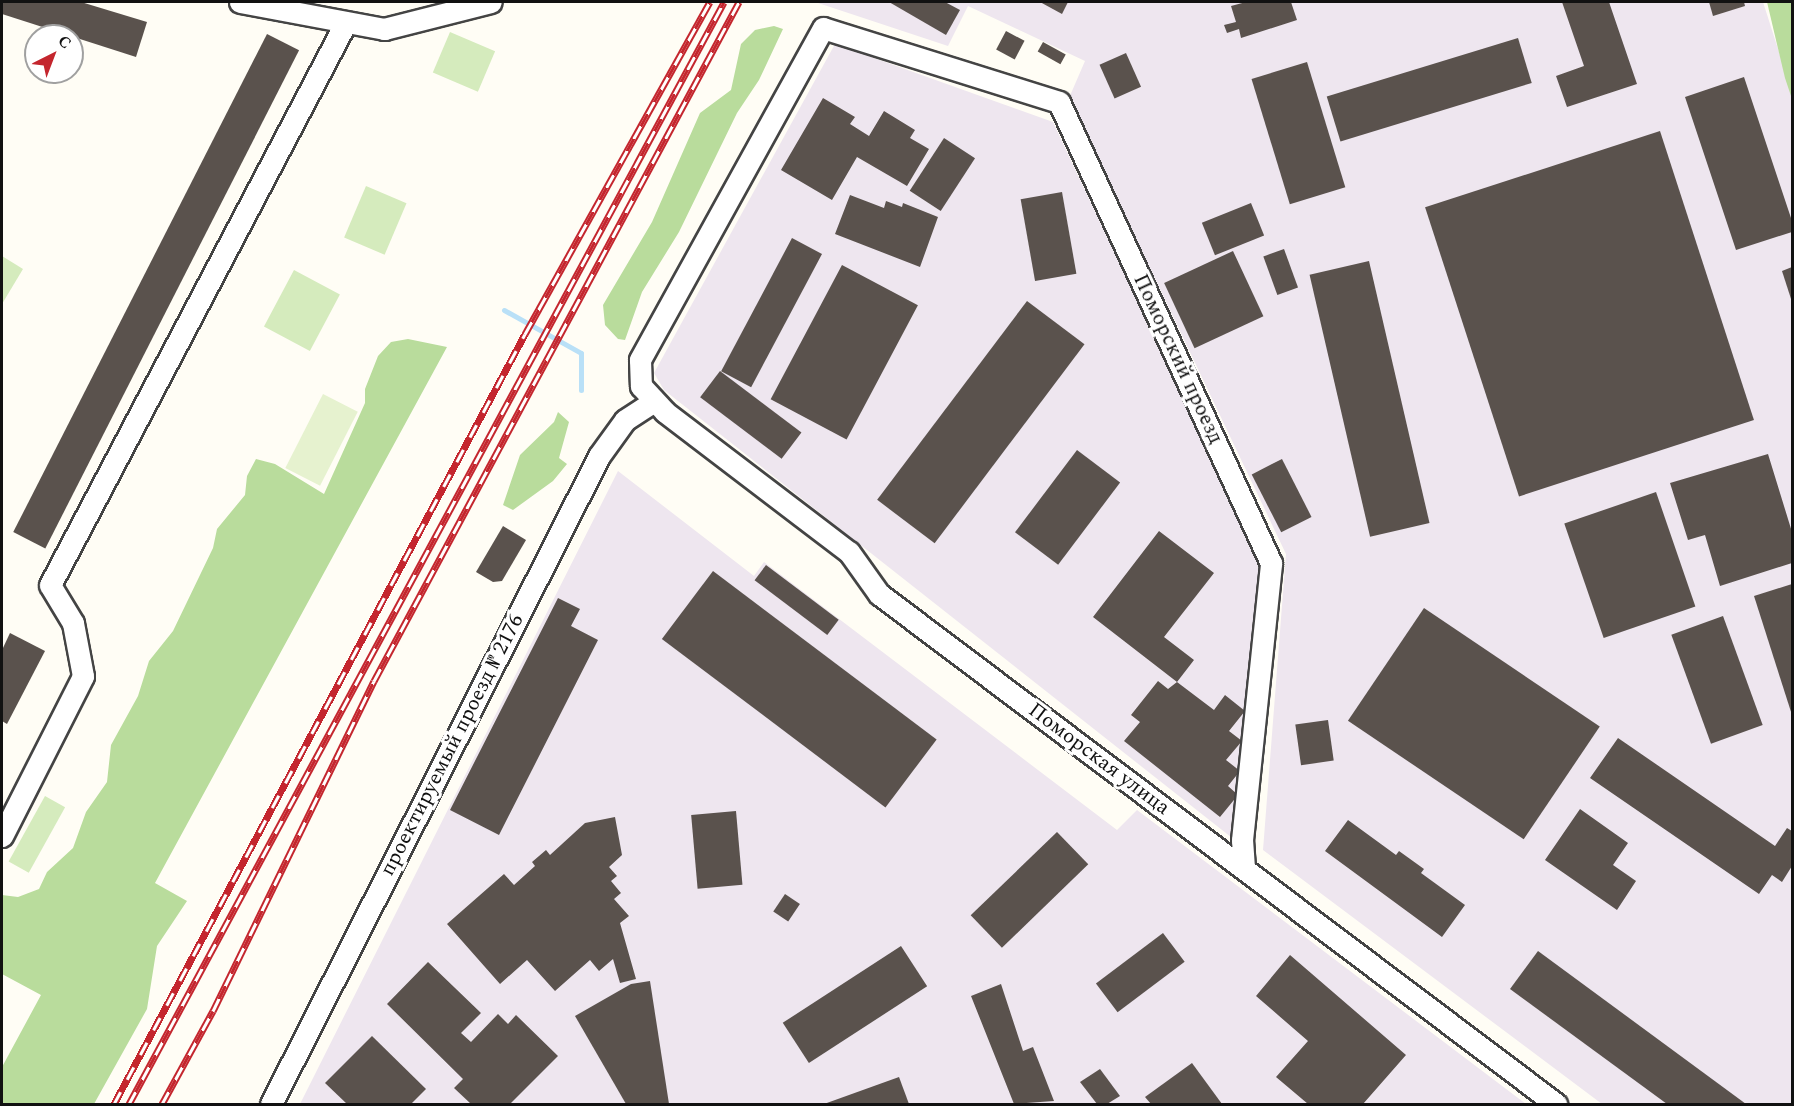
<!DOCTYPE html>
<meta charset="utf-8">
<style>
body{margin:0}
#map{position:relative;width:1794px;height:1106px;overflow:hidden;background:#fffdf5;font-family:Spectral,serif}
div>[style]{position:absolute}
.industrial>*{inset:0;background:#eee6ef}
.green>*{inset:0;background:#d5ebbd;transform-origin:0 0}
.forest>*{inset:0;background:#b9dc9c}
.pitch>*{inset:0;background:#e6f2cf;transform-origin:0 0}
.stream>*{height:5px;margin:-2.5px;padding:0 2.5px;transform-origin:2.5px;border-radius:2.5px;background:#b9e0f7}
.building>*{inset:0;background:#5a524d;transform-origin:0 0}
.roads{filter:drop-shadow(2px 0 #444) drop-shadow(-2px 0 #444) drop-shadow(0 2px #444) drop-shadow(0 -2px #444)}
.street>*{height:21px;margin:-10.5px;padding:0 10.5px;transform-origin:10.5px;border-radius:10.5px;background:#fff}
.rail>*{height:7px;margin-top:-3.5px;transform-origin:0;background:repeating-linear-gradient(90deg,#fff 0 14px,#c4262e 0 28px);box-sizing:border-box;border-block:2px solid #c4262e}
span{translate:-50% -50%;white-space:nowrap;text-align:center;line-height:1.15;-webkit-text-stroke:6px #fff;paint-order:stroke}
.street-label{font-size:21px;color:#111}
.frame{position:absolute;inset:0;border:3px solid #111;pointer-events:none}
.north{position:absolute;left:24px;top:24px;width:60px;height:60px;box-sizing:border-box;background:#fff;border:2px solid #a0a0a0;border-radius:50%;rotate:42deg;font-size:16px;font-weight:700;line-height:24px;text-align:center;color:#111}
.north::after{content:'';display:block;margin:auto;width:21px;height:27px;background:#c4262e;clip-path:polygon(50% 0,100% 100%,50% 72%,0 100%)}
</style>
<div id="map">
<div class="industrial">
<div style="clip-path:polygon(815px 2px,1763px 2px,1792px 93px,1792px 1104px,1602px 1104px,1263px 850px,1286px 554px,1069px 98px,1085px 61px,968px 6px,948px 46px)"></div>
<div style="clip-path:polygon(835px 44px,1053px 122px,1264px 572px,1236px 841px,664px 390px,654px 373px)"></div>
<div style="clip-path:polygon(618px 471px,754px 576px,764px 562px,1117px 830px,1137px 810px,1526px 1104px,300px 1104px)"></div>
</div>
<div class="green">
<div style="left:450px;top:32px;width:49px;height:44px;rotate:23deg"></div>
<div style="left:366px;top:186px;width:44px;height:56px;rotate:23deg"></div>
<div style="clip-path:polygon(2px 256px,23px 269px,2px 304px)"></div>
<div style="left:294px;top:270px;width:52px;height:64px;rotate:28deg"></div>
<div style="left:45px;top:796px;width:23px;height:75px;rotate:29deg"></div>
</div>
<div class="forest">
<div style="clip-path:polygon(1767px 2px,1792px 2px,1792px 99px,1785px 78px)"></div>
<div style="clip-path:polygon(774px 26px,783px 29px,759px 80px,737px 113px,679px 232px,642px 292px,625px 340px,618px 339px,605px 325px,603px 305px,652px 222px,700px 113px,731px 90px,741px 44px,755px 30px)"></div>
<div style="clip-path:polygon(408px 339px,447px 347px,155px 883px,187px 901px,157px 946px,147px 1009px,94px 1104px,2px 1104px,2px 1067px,41px 995px,2px 974px,2px 895px,18px 897px,39px 889px,47px 872px,73px 848px,86px 812px,107px 782px,111px 745px,138px 696px,149px 661px,173px 631px,213px 548px,217px 529px,245px 495px,247px 476px,256px 459px,275px 464px,324px 494px,365px 403px,365px 389px,378px 356px,391px 342px)"></div>
<div style="clip-path:polygon(558px 412px,569px 422px,559px 458px,567px 464px,553px 481px,513px 510px,503px 505px,520px 455px,554px 422px)"></div>
</div>
<div class="pitch">
<div style="left:323px;top:394px;width:39px;height:83px;rotate:27deg"></div>
</div>
<div class="stream">
<div style="left:504px;top:310px;width:88px;rotate:29.2deg"></div>
<div style="left:581px;top:353px;width:37px;rotate:90deg"></div>
</div>
<div class="building">
<div style="clip-path:polygon(2px 2px,81px 2px,147px 22px,136px 57px,2px 14px)"></div>
<div style="clip-path:polygon(889px 2px,945px 2px,960px 10px,946px 35px)"></div>
<div style="clip-path:polygon(1040px 2px,1068px 2px,1062px 14px)"></div>
<div style="clip-path:polygon(1246px 2px,1291px 2px,1297px 20px,1241px 38px,1239px 29px,1227px 33px,1224px 25px,1236px 22px,1231px 6px)"></div>
<div style="clip-path:polygon(1562px 2px,1609px 2px,1637px 84px,1567px 107px,1556px 76px,1584px 66px)"></div>
<div style="clip-path:polygon(1709px 2px,1744px 2px,1745px 6px,1713px 16px)"></div>
<div style="left:1006px;top:31px;width:21px;height:21px;rotate:28deg"></div>
<div style="left:267px;top:34px;width:36px;height:559px;rotate:27deg"></div>
<div style="left:1518px;top:38px;width:47px;height:200px;rotate:73deg"></div>
<div style="left:1043px;top:42px;width:26px;height:11px;rotate:29deg"></div>
<div style="left:1126px;top:53px;width:37px;height:29px;rotate:66deg"></div>
<div style="left:1307px;top:62px;width:131px;height:58px;rotate:73deg"></div>
<div style="clip-path:polygon(1744px 77px,1792px 221px,1792px 232px,1736px 250px,1685px 97px)"></div>
<div style="clip-path:polygon(823px 98px,855px 117px,850px 124px,869px 136px,884px 111px,915px 130px,910px 138px,929px 149px,907px 186px,857px 157px,832px 200px,781px 170px)"></div>
<div style="left:1660px;top:131px;width:304px;height:247px;rotate:72deg"></div>
<div style="left:944px;top:138px;width:37px;height:63px;rotate:33deg"></div>
<div style="left:1062px;top:192px;width:83px;height:42px;rotate:80deg"></div>
<div style="clip-path:polygon(850px 195px,884px 208px,886px 201px,902px 207px,903px 203px,938px 217px,920px 267px,835px 234px)"></div>
<div style="left:1251px;top:203px;width:35px;height:53px;rotate:68deg"></div>
<div style="left:792px;top:238px;width:34px;height:151px;rotate:28deg"></div>
<div style="left:1284px;top:249px;width:41px;height:22px;rotate:70deg"></div>
<div style="left:1233px;top:251px;width:72px;height:76px;rotate:65deg"></div>
<div style="left:1369px;top:261px;width:269px;height:61px;rotate:77deg"></div>
<div style="left:842px;top:265px;width:86px;height:152px;rotate:28deg"></div>
<div style="clip-path:polygon(1792px 267px,1792px 302px,1782px 271px)"></div>
<div style="left:1027px;top:301px;width:72px;height:249px;rotate:37deg"></div>
<div style="left:720px;top:371px;width:102px;height:33px;rotate:37deg"></div>
<div style="left:1077px;top:450px;width:54px;height:103px;rotate:37deg"></div>
<div style="clip-path:polygon(1768px 454px,1792px 532px,1792px 563px,1720px 586px,1705px 535px,1688px 540px,1670px 483px)"></div>
<div style="left:1282px;top:459px;width:65px;height:34px;rotate:63deg"></div>
<div style="left:1656px;top:492px;width:121px;height:97px;rotate:71deg"></div>
<div style="clip-path:polygon(503px 526px,526px 540px,502px 581px,493px 582px,476px 572px)"></div>
<div style="clip-path:polygon(1159px 531px,1214px 573px,1164px 637px,1194px 660px,1177px 682px,1093px 617px)"></div>
<div style="left:766px;top:565px;width:91px;height:19px;rotate:37deg"></div>
<div style="left:713px;top:571px;width:280px;height:85px;rotate:37deg"></div>
<div style="clip-path:polygon(1792px 584px,1792px 715px,1754px 596px)"></div>
<div style="clip-path:polygon(558px 598px,580px 609px,571px 626px,598px 640px,499px 835px,450px 810px)"></div>
<div style="left:1424px;top:608px;width:212px;height:136px;rotate:34deg"></div>
<div style="left:1723px;top:616px;width:116px;height:55px;rotate:70deg"></div>
<div style="clip-path:polygon(10px 633px,45px 651px,7px 724px,2px 721px,2px 650px)"></div>
<div style="clip-path:polygon(1158px 681px,1168px 689px,1177px 682px,1214px 710px,1225px 695px,1245px 711px,1229px 731px,1242px 741px,1226px 760px,1240px 771px,1228px 786px,1238px 795px,1220px 817px,1124px 741px,1140px 722px,1131px 715px)"></div>
<div style="left:1328px;top:720px;width:41px;height:33px;rotate:82deg"></div>
<div style="clip-path:polygon(1618px 738px,1775px 846px,1787px 828px,1792px 831px,1792px 866px,1782px 882px,1772px 875px,1759px 894px,1590px 778px)"></div>
<div style="clip-path:polygon(1580px 809px,1628px 843px,1613px 865px,1636px 881px,1617px 910px,1545px 860px)"></div>
<div style="left:736px;top:811px;width:74px;height:45px;rotate:85deg"></div>
<div style="clip-path:polygon(615px 817px,622px 855px,609px 867px,617px 876px,611px 881px,621px 893px,614px 899px,629px 916px,620px 923px,636px 979px,620px 983px,613px 959px,599px 971px,590px 960px,555px 991px,527px 960px,500px 984px,447px 924px,504px 874px,514px 885px,535px 866px,532px 862px,546px 850px,550px 855px,585px 823px)"></div>
<div style="clip-path:polygon(1348px 820px,1396px 855px,1399px 851px,1424px 869px,1421px 873px,1465px 905px,1442px 937px,1325px 851px)"></div>
<div style="left:1057px;top:832px;width:45px;height:120px;rotate:46deg"></div>
<div style="left:785px;top:894px;width:18px;height:21px;rotate:34deg"></div>
<div style="left:1163px;top:933px;width:36px;height:84px;rotate:53deg"></div>
<div style="left:901px;top:946px;width:48px;height:141px;rotate:57deg"></div>
<div style="clip-path:polygon(1538px 951px,1746px 1104px,1667px 1104px,1510px 989px)"></div>
<div style="clip-path:polygon(1290px 955px,1406px 1055px,1363px 1104px,1308px 1104px,1276px 1077px,1308px 1041px,1256px 996px)"></div>
<div style="clip-path:polygon(428px 962px,481px 1013px,461px 1033px,471px 1042px,498px 1014px,508px 1024px,516px 1015px,558px 1056px,510px 1104px,471px 1104px,454px 1088px,463px 1079px,387px 1004px)"></div>
<div style="clip-path:polygon(650px 981px,669px 1104px,626px 1104px,575px 1016px,631px 984px)"></div>
<div style="clip-path:polygon(1001px 984px,1023px 1051px,1033px 1047px,1054px 1101px,1014px 1104px,971px 996px)"></div>
<div style="clip-path:polygon(372px 1036px,426px 1089px,411px 1104px,347px 1104px,325px 1083px)"></div>
<div style="clip-path:polygon(1192px 1063px,1222px 1104px,1151px 1104px,1145px 1097px)"></div>
<div style="clip-path:polygon(1100px 1069px,1120px 1096px,1107px 1104px,1097px 1104px,1080px 1082px)"></div>
<div style="clip-path:polygon(899px 1077px,909px 1104px,824px 1104px)"></div>
</div>
<div class="roads">
<div class="street">
<div style="left:240px;top:2px;width:147px;rotate:10.6deg"></div>
<div style="left:384px;top:29px;width:110px;rotate:-14.2deg"></div>
<div style="left:2px;top:836px;width:179px;rotate:-63.1deg"></div>
<div style="left:83px;top:676px;width:54px;rotate:-100.7deg"></div>
<div style="left:73px;top:623px;width:44px;rotate:-121.2deg"></div>
<div style="left:50px;top:585px;width:634px;rotate:-62.26deg"></div>
<div style="left:1244px;top:868px;width:28px;rotate:-94deg"></div>
<div style="left:1242px;top:840px;width:279px;rotate:-84deg"></div>
<div style="left:1271px;top:563px;width:507px;rotate:-114.7deg"></div>
<div style="left:1059px;top:102px;width:247px;rotate:-162.6deg"></div>
<div style="left:823px;top:28px;width:379px;rotate:118.9deg"></div>
<div style="left:640px;top:360px;width:26px;rotate:88deg"></div>
<div style="left:641px;top:386px;width:35px;rotate:47deg"></div>
<div style="left:665px;top:412px;width:231px;rotate:37.3deg"></div>
<div style="left:849px;top:552px;width:52px;rotate:54.5deg"></div>
<div style="left:879px;top:594px;width:848px;rotate:36.99deg"></div>
<div style="left:271px;top:1104px;width:726px;rotate:-63.15deg"></div>
<div style="left:599px;top:456px;width:44px;rotate:-54.2deg"></div>
<div style="left:625px;top:420px;width:33px;rotate:-33deg"></div>
</div>
</div>
<div class="rail">
<div style="left:114px;top:1104px;width:873px;rotate:-61.91deg"></div>
<div style="left:525px;top:334px;width:380px;rotate:-60.9deg"></div>
<div style="left:129px;top:1104px;width:1252px;rotate:-61.63deg"></div>
<div style="left:162px;top:1104px;width:106px;rotate:-61.3deg"></div>
<div style="left:213px;top:1011px;width:367px;rotate:-64deg"></div>
<div style="left:374px;top:681px;width:771px;rotate:-61.74deg"></div>
</div>
<div class="street-label">
<span style="left:1178px;top:359px;rotate:65deg">Поморский проезд</span>
<span style="left:452px;top:745px;rotate:-63deg">проектируемый проезд № 2176</span>
<span style="left:1099px;top:759px;rotate:37deg">Поморская улица</span>
</div>
<div class="frame"></div>
<div class="north">С</div>
</div>
